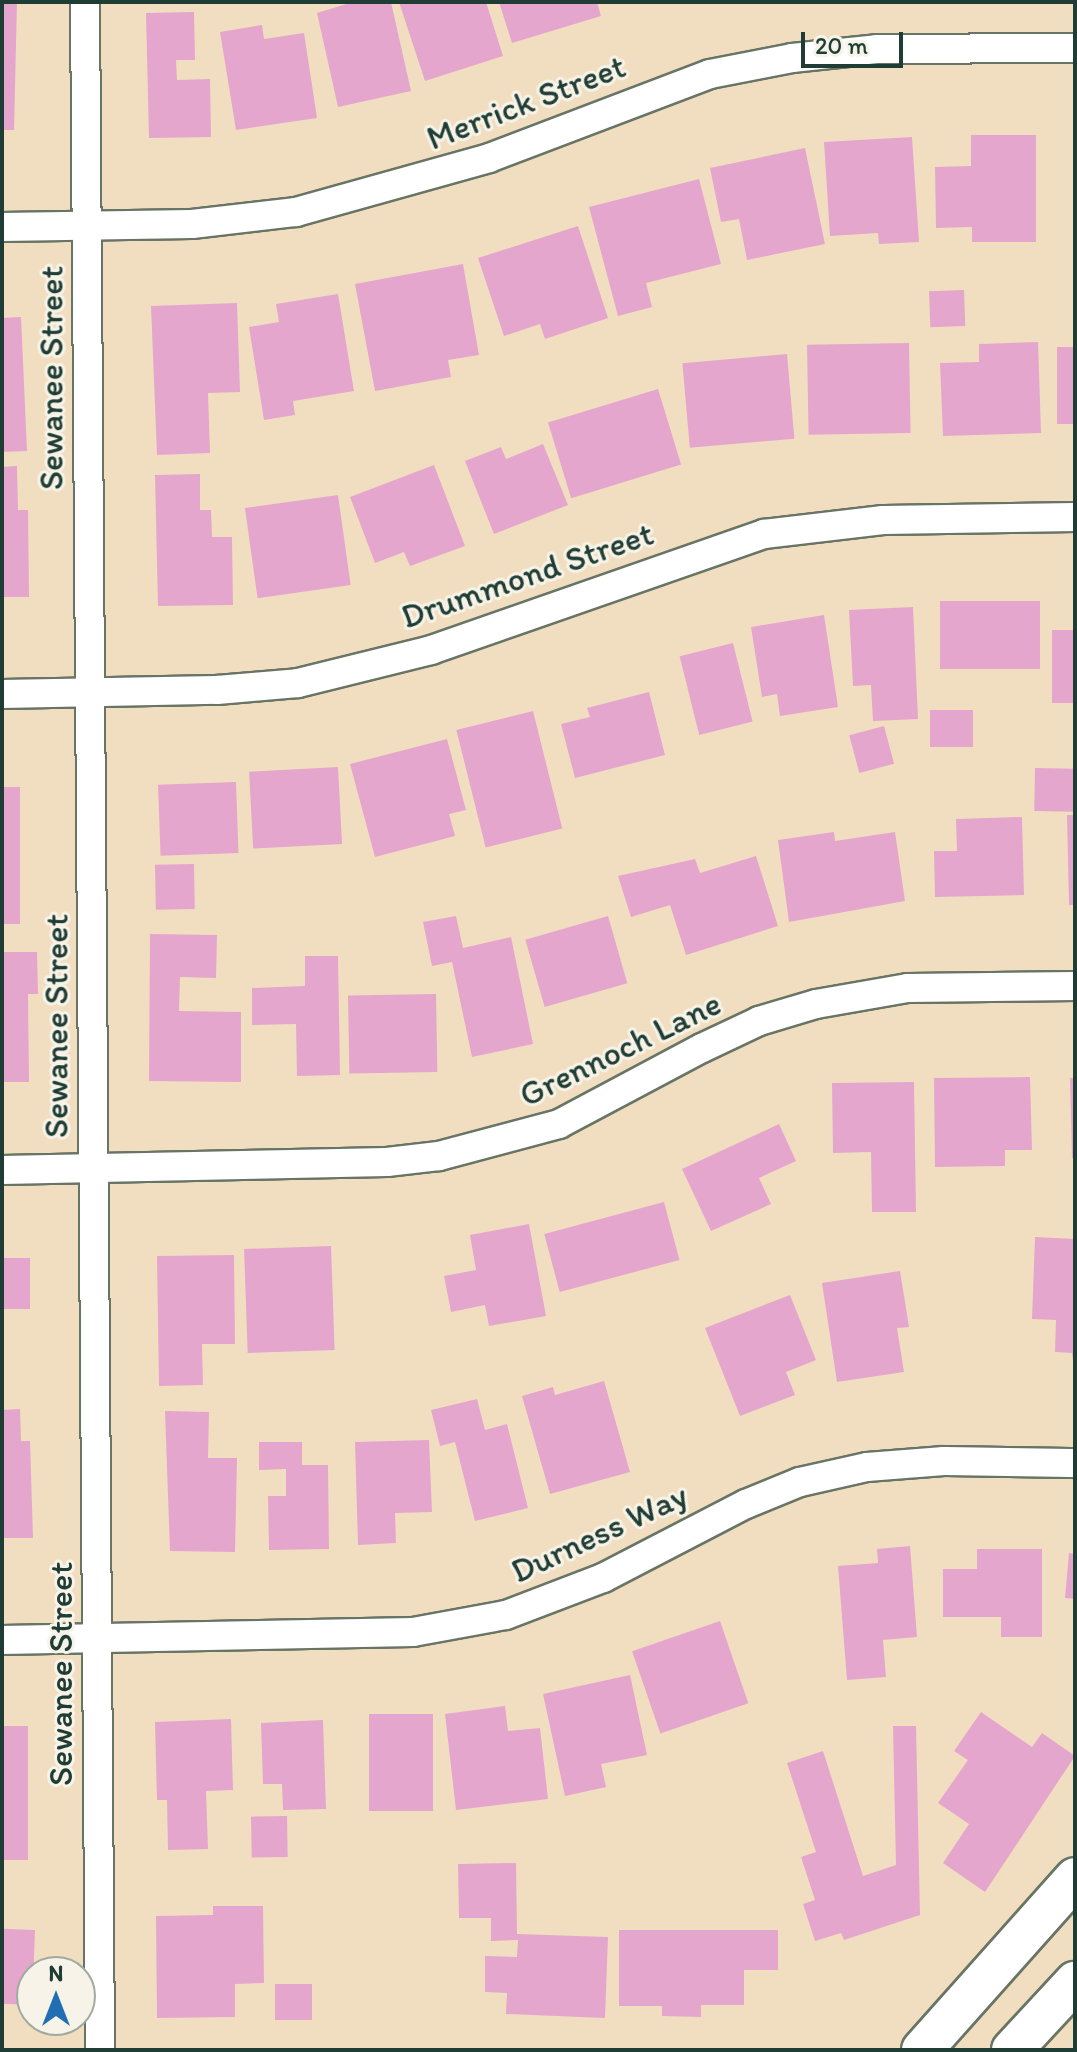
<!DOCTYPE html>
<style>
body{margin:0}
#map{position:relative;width:1077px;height:2052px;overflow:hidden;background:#f1dec0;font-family:Itim,sans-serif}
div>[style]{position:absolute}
.building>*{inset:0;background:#e5a6cd;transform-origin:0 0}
.roads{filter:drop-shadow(2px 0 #687565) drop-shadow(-2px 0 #687565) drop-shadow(0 2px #687565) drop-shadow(0 -2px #687565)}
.minor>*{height:28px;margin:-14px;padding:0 14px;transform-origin:14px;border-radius:14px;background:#fff}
.secondary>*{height:40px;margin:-20px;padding:0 20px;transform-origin:20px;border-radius:20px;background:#fff}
span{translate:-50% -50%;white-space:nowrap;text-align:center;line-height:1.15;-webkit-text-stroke:6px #f7f3e8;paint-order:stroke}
.street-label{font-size:34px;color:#1f3d34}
.frame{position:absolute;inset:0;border:4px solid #1f3d34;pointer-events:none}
.north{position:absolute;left:16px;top:1956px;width:80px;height:80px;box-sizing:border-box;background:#f7f3e8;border:2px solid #a1aaa0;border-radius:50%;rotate:0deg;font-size:22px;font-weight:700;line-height:32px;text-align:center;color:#1f3d34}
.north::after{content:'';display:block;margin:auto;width:28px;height:36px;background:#1f6fb2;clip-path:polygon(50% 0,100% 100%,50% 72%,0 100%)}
.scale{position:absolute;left:801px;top:32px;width:102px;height:36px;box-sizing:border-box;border:4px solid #1f3d34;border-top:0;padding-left:10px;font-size:24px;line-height:28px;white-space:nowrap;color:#1f3d34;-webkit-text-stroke:6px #f7f3e8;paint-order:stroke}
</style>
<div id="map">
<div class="building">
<div style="clip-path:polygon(2px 2px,17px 2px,14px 130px,2px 130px)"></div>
<div style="clip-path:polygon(353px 2px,391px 2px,411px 91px,338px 107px,317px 13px)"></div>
<div style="clip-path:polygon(399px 2px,486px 2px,503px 56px,425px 81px)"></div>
<div style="clip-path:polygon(499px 2px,597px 2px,601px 16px,512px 43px)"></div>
<div style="clip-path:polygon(194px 12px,195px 60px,176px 60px,177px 80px,210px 79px,211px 137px,149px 138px,146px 13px)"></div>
<div style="clip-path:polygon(262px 25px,264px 39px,304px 33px,317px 118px,236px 130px,220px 32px)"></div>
<div style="clip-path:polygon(971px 135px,1036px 135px,1036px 242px,972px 242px,972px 227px,936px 228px,935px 167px,971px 166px)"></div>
<div style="clip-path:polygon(912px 137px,919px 242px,879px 244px,878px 233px,830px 236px,824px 142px)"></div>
<div style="clip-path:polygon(805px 148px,825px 244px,747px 260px,739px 219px,721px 222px,710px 168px)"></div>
<div style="clip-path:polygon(699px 179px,721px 264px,646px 283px,652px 307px,618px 316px,589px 207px)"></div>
<div style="clip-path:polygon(578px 226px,608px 318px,545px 339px,540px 324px,504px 336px,478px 258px)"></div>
<div style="clip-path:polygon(463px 264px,479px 355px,448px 360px,451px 377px,375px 391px,355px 284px)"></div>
<div style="left:964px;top:290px;width:36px;height:35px;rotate:88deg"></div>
<div style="clip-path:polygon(338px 294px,354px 391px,293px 401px,295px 415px,264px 420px,249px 327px,279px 322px,276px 304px)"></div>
<div style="clip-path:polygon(237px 303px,240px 392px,208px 393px,210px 453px,157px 455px,151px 306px)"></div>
<div style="clip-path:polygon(21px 317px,27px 451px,2px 452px,2px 318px)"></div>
<div style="clip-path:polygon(1038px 342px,1041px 433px,943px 436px,940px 363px,979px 362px,979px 344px)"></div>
<div style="left:909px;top:343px;width:90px;height:102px;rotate:89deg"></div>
<div style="left:1057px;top:347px;width:18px;height:77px"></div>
<div style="left:787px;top:354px;width:85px;height:105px;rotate:85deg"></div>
<div style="left:658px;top:389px;width:79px;height:115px;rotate:73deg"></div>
<div style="clip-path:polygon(543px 444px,568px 505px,494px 534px,465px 461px,501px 447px,506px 459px)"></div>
<div style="clip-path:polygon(434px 465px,465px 546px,410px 566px,404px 552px,375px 563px,350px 497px)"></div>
<div style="clip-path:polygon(17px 466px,18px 510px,28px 510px,29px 597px,2px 597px,2px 467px)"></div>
<div style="clip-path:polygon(200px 474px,200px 510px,211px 510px,212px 537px,232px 537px,233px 605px,158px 606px,155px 475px)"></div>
<div style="left:338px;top:495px;width:91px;height:94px;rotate:82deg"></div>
<div style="left:1040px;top:601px;width:68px;height:100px;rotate:90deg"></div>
<div style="clip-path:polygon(913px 607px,918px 719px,873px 721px,871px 685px,853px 686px,849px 610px)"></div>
<div style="clip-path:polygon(824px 615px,838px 707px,780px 716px,777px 694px,762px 697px,751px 627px)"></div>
<div style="left:1052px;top:630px;width:23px;height:73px"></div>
<div style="left:733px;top:643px;width:81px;height:55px;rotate:76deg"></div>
<div style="clip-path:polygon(649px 692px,665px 755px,575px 778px,561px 724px,590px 717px,587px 708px)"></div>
<div style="left:930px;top:710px;width:43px;height:37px"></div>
<div style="left:533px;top:711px;width:121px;height:79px;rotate:76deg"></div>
<div style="left:884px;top:726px;width:39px;height:36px;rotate:75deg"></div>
<div style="clip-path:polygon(447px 739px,466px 810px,449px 814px,455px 836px,375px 857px,350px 764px)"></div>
<div style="left:338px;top:767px;width:77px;height:89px;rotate:87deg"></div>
<div style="left:1035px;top:768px;width:39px;height:43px;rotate:1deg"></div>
<div style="left:236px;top:782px;width:71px;height:78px;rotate:88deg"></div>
<div style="left:2px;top:787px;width:18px;height:137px"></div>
<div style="clip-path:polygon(1067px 815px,1075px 815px,1075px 905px,1069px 905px)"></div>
<div style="clip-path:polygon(1022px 817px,1024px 895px,935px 897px,934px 851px,957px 851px,956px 819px)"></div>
<div style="clip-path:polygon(834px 832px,835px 841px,895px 832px,905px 901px,789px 922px,778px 840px)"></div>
<div style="clip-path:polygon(756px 856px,778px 926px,686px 955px,670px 905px,631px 917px,618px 876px,695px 859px,700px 873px)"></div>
<div style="left:194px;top:864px;width:45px;height:39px;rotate:89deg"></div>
<div style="clip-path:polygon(456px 916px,463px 948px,511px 937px,533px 1044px,472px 1057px,452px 962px,432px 966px,423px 922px)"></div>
<div style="left:608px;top:916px;width:70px;height:86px;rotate:74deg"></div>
<div style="clip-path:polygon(150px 934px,217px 935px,216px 978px,180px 977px,179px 1011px,241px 1012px,241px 1082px,149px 1081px)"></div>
<div style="clip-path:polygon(2px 952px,37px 952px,38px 994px,28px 994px,29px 1082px,2px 1082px)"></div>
<div style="clip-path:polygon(305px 956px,338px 956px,340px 1075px,297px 1076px,296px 1024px,252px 1025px,252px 988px,305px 986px)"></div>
<div style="left:436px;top:994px;width:78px;height:88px;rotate:89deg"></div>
<div style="clip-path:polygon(1030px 1077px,1032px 1150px,1005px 1150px,1005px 1166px,935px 1167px,934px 1078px)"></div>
<div style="clip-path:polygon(1070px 1078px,1075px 1078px,1075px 1158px,1072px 1158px)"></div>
<div style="clip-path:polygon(914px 1082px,916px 1212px,872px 1212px,871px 1152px,833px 1153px,832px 1083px)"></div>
<div style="clip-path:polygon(779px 1124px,796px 1161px,759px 1178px,771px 1204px,711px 1231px,682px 1169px)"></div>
<div style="left:664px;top:1202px;width:60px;height:124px;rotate:75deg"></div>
<div style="clip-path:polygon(529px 1224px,546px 1316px,489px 1326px,485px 1305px,451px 1312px,444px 1276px,476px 1270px,470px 1235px)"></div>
<div style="clip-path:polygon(1035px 1237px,1075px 1239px,1075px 1375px,1072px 1353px,1055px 1352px,1056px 1320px,1032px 1319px)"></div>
<div style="left:331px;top:1246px;width:104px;height:87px;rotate:88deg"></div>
<div style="clip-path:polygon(234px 1255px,235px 1344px,202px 1344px,203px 1385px,159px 1386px,157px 1256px)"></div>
<div style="left:2px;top:1258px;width:28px;height:51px"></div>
<div style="clip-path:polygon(900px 1271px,909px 1327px,897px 1328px,904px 1372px,837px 1382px,822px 1283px)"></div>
<div style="clip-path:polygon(790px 1295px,816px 1360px,786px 1372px,795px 1395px,740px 1416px,705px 1328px)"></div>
<div style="clip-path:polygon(604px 1381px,630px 1472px,550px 1494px,522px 1396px,553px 1387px,555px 1395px)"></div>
<div style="clip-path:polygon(477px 1399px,485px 1430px,507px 1424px,528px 1508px,475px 1521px,455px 1442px,440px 1446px,431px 1410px)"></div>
<div style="clip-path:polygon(20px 1409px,21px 1441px,30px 1441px,33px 1538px,2px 1538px,2px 1410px)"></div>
<div style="clip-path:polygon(165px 1411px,209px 1412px,208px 1458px,237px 1458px,235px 1552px,170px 1551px)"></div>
<div style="clip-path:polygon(429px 1440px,432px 1512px,395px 1513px,396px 1543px,358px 1545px,355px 1442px)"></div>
<div style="clip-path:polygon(259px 1442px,302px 1442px,302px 1465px,328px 1465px,329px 1549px,269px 1550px,268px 1496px,286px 1496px,286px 1469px,259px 1470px)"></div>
<div style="clip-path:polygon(910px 1546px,917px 1637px,883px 1640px,886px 1677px,847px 1680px,838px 1566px,878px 1563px,877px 1549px)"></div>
<div style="clip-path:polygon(977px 1549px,1042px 1549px,1042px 1637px,1001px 1637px,1001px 1617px,943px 1617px,943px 1569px,977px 1569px)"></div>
<div style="clip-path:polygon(1069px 1553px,1075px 1554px,1075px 1599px,1065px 1598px)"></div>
<div style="left:720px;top:1621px;width:87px;height:93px;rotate:71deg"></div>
<div style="clip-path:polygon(630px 1675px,647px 1755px,601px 1764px,606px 1787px,565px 1796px,543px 1694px)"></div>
<div style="clip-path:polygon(505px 1706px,508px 1731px,540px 1728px,548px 1799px,456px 1810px,445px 1714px)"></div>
<div style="clip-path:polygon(981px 1712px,1032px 1747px,1042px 1733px,1075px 1756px,985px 1892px,943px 1863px,969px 1824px,938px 1803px,968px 1760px,954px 1751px)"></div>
<div style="left:369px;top:1714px;width:64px;height:97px"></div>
<div style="clip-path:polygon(231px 1719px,233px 1790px,206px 1791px,208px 1849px,168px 1850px,167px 1800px,157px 1800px,155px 1722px)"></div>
<div style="clip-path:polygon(323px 1720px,326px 1809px,283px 1810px,282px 1784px,263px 1784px,261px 1723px)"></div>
<div style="left:2px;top:1726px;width:26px;height:134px"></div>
<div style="clip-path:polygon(893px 1726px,916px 1726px,920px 1915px,844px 1940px,841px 1933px,815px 1941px,803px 1904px,815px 1900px,801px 1857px,816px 1852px,787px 1763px,823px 1751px,863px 1876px,896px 1865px)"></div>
<div style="left:287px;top:1816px;width:41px;height:36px;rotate:89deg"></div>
<div style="clip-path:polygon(516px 1863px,517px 1934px,608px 1937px,605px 2018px,506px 2014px,507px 1993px,485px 1992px,485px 1956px,517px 1957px,518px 1940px,491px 1941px,491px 1918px,459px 1918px,458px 1864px)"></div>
<div style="clip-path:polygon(213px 1906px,263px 1906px,264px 1983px,235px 1984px,235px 2017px,157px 2018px,156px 1916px,213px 1915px)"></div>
<div style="left:35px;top:1930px;width:75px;height:33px;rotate:92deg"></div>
<div style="clip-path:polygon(619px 1930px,778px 1930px,778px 1970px,744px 1970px,744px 2005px,701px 2005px,701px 2017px,662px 2016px,662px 2006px,619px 2006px)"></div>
<div style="left:275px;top:1984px;width:37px;height:36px"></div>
</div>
<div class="roads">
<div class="minor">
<div style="left:85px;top:2px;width:2048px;rotate:89.58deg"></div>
<div style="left:2px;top:227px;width:190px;rotate:-0.9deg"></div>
<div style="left:192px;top:224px;width:105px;rotate:-6.6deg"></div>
<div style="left:296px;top:212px;width:200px;rotate:-15.6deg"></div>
<div style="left:489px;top:158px;width:236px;rotate:-20.8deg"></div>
<div style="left:710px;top:74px;width:84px;rotate:-11deg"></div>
<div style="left:792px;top:58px;width:85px;rotate:-6deg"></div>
<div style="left:877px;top:49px;width:198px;rotate:-0.3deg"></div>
<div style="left:2px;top:694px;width:215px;rotate:-1.1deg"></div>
<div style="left:217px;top:690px;width:81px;rotate:-4.9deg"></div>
<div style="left:298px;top:683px;width:137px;rotate:-13.9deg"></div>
<div style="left:431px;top:650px;width:353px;rotate:-19.2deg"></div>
<div style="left:764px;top:534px;width:120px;rotate:-6.7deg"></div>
<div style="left:883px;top:520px;width:192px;rotate:-0.9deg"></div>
<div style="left:2px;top:1170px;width:385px;rotate:-1.2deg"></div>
<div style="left:387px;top:1162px;width:52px;rotate:-6.6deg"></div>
<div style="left:439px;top:1156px;width:124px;rotate:-14.9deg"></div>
<div style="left:559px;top:1124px;width:162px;rotate:-28deg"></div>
<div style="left:702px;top:1048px;width:63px;rotate:-25.3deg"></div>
<div style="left:759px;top:1021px;width:59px;rotate:-16.6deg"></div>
<div style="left:816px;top:1004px;width:93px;rotate:-9.9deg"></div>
<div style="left:908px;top:988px;width:167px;rotate:-0.7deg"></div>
<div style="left:2px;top:1640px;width:411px;rotate:-1.1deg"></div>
<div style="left:413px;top:1632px;width:95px;rotate:-10.4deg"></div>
<div style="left:506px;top:1615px;width:104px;rotate:-20.9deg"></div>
<div style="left:603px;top:1578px;width:161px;rotate:-27.4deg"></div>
<div style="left:746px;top:1504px;width:58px;rotate:-22.2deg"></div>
<div style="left:800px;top:1482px;width:69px;rotate:-12.6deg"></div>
<div style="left:867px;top:1467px;width:77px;rotate:-4.5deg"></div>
<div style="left:944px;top:1461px;width:131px;rotate:0.9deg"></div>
</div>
<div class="secondary">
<div style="left:922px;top:2050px;width:230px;rotate:-48.3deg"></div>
<div style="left:1012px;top:2050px;width:93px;rotate:-47.2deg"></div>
</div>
</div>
<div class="street-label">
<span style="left:526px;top:102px;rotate:-21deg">Merrick Street</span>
<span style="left:51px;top:378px;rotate:-90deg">Sewanee Street</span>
<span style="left:527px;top:575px;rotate:-19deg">Drummond Street</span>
<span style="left:56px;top:1026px;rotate:-90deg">Sewanee Street</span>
<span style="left:620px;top:1049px;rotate:-26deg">Grennoch Lane</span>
<span style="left:599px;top:1533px;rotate:-25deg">Durness Way</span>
<span style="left:61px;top:1674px;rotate:-90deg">Sewanee Street</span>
</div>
<div class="frame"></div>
<div class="north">N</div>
<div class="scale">20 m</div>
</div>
